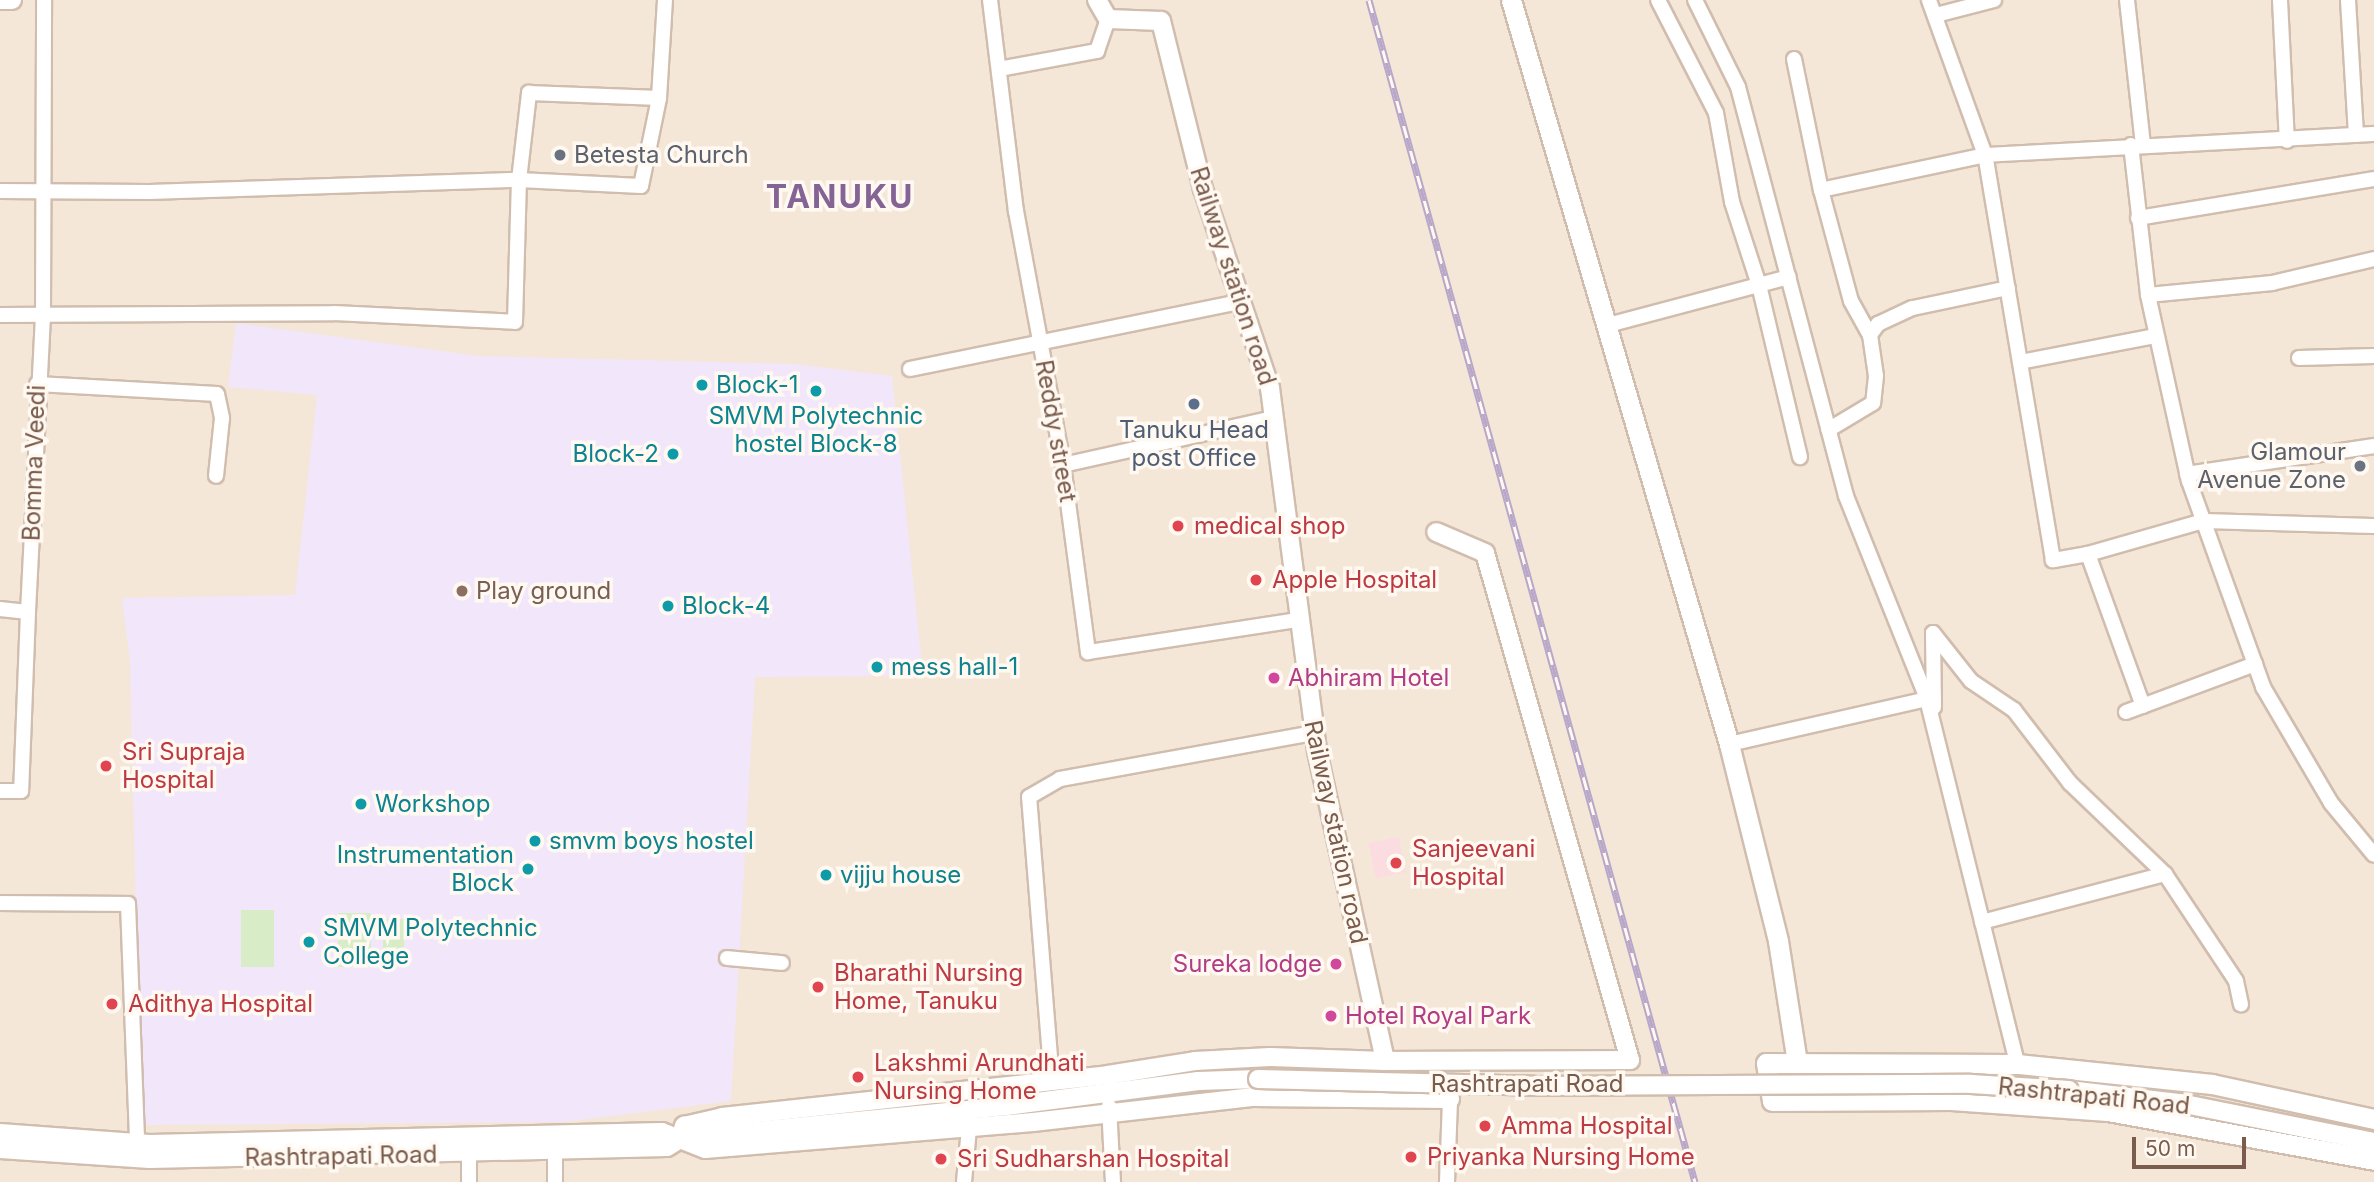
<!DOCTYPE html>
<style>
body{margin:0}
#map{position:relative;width:2374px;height:1182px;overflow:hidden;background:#fdf5ea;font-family:Inter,sans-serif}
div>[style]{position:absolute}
.residential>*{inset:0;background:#f5e7d8;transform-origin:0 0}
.education>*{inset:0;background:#f2e6fa}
.medical>*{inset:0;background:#fbdde1;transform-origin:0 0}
.green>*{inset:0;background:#d7ecc7;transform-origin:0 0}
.roads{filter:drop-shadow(2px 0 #d1bdae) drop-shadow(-2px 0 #d1bdae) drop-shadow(0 2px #d1bdae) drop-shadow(0 -2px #d1bdae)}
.minor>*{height:14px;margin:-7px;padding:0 7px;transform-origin:7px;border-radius:7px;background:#fff}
.tertiary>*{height:18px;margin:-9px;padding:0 9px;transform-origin:9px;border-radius:9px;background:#fff}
.secondary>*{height:19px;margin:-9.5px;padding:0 9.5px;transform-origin:9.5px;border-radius:9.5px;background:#fff}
.rail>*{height:7px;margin-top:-3.5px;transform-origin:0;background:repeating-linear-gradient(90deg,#fff9f1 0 13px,#b8a7c9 0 26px);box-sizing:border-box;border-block:2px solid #b8a7c9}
.bridges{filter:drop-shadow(2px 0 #d1bdae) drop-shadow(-2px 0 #d1bdae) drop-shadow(0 2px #d1bdae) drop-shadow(0 -2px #d1bdae)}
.tertiary-bridge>*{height:18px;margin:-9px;padding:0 9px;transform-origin:9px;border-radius:9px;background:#fff}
.dots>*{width:19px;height:19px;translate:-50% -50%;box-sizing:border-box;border:4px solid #fff9f1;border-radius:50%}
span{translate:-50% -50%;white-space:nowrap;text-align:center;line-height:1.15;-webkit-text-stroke:7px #fff9f1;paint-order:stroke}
.worship-label{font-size:24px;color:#5b616d}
.left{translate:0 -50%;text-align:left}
.right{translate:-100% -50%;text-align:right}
.street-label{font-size:24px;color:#7a5b4c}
.culture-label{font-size:24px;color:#0d838f}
.service-label{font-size:24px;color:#4e5e75}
.health-label{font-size:24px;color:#be3a42}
.education-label{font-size:24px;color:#785e54}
.hotel-label{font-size:24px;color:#b23c85}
.district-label{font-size:32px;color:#846495;font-weight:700;letter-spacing:2px}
.scale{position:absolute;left:2132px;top:1137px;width:114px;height:32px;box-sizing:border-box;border:4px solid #7a5b4c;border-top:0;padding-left:9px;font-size:21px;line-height:24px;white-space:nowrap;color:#7a5b4c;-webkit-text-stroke:5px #fff9f1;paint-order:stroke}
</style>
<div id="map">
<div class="residential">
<div style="left:0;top:0;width:2374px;height:1182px"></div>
</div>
<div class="education">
<div style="clip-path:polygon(236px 323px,478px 356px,794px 364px,892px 376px,923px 676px,755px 677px,731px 1101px,563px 1122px,141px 1125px,130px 663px,122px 598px,295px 595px,317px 395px,228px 387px)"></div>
</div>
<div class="medical">
<div style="left:1399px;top:837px;width:36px;height:31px;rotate:79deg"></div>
</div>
<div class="green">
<div style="left:241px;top:910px;width:33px;height:57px"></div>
<div style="left:338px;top:913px;width:33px;height:54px"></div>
<div style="left:383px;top:919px;width:21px;height:40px"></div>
</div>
<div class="roads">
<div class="minor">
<div style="left:990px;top:0;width:213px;rotate:83deg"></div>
<div style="left:1016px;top:211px;width:258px;rotate:79.5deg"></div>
<div style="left:1063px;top:465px;width:189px;rotate:82.4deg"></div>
<div style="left:1088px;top:652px;width:212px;rotate:-8.7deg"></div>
<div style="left:1658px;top:0;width:127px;rotate:62.8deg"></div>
<div style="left:1716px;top:113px;width:90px;rotate:79.8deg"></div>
<div style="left:1732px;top:202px;width:87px;rotate:72deg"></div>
<div style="left:1759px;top:285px;width:177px;rotate:76.6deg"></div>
<div style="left:1695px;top:0;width:97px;rotate:63.7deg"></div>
<div style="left:1738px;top:87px;width:423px;rotate:75.2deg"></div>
<div style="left:1846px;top:496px;width:219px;rotate:68.2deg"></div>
<div style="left:1927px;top:699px;width:376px;rotate:76.1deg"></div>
<div style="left:2127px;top:0;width:146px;rotate:83.7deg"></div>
<div style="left:2280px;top:0;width:141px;rotate:87.2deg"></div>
<div style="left:2348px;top:0;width:135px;rotate:86.6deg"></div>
<div style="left:1936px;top:15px;width:60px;rotate:-14.5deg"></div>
<div style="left:1794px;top:59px;width:134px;rotate:78.4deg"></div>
<div style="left:1821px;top:190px;width:168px;rotate:-12deg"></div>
<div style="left:1985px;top:155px;width:165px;rotate:-109.9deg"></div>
<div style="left:999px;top:69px;width:100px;rotate:-10.4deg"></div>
<div style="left:1097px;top:51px;width:34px;rotate:-71deg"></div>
<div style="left:2131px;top:145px;width:151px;rotate:83.5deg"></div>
<div style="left:2148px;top:295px;width:190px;rotate:77.6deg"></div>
<div style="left:2189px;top:481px;width:219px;rotate:70.2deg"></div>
<div style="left:2263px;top:687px;width:134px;rotate:59.6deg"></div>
<div style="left:2331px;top:803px;width:67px;rotate:50.4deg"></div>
<div style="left:1821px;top:190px;width:115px;rotate:74.9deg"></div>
<div style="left:1851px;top:301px;width:39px;rotate:61deg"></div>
<div style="left:1870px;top:335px;width:41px;rotate:81.7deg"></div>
<div style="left:1876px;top:376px;width:27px;rotate:96deg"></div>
<div style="left:1873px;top:403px;width:52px;rotate:149deg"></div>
<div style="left:0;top:191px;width:149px;rotate:0.4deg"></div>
<div style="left:149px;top:192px;width:370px;rotate:-1.9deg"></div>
<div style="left:519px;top:180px;width:88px;rotate:-83.4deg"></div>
<div style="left:529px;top:93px;width:130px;rotate:2.2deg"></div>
<div style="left:2138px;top:218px;width:239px;rotate:-9.4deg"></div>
<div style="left:2148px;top:295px;width:125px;rotate:-5.5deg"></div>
<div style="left:2272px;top:283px;width:105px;rotate:-13.2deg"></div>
<div style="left:0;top:315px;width:334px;rotate:-0.3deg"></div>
<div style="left:334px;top:313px;width:181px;rotate:2.8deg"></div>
<div style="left:515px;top:322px;width:142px;rotate:-88.4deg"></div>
<div style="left:519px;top:180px;width:122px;rotate:2.8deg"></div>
<div style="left:641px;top:186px;width:90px;rotate:-78.4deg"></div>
<div style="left:659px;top:98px;width:98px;rotate:-86.5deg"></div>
<div style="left:1608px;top:325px;width:187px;rotate:-14.9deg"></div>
<div style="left:1870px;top:335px;width:14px;rotate:-54deg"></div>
<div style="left:1878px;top:324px;width:38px;rotate:-25deg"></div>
<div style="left:1913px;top:308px;width:97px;rotate:-11.9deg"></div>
<div style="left:2299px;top:358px;width:75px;rotate:-1.5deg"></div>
<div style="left:2020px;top:362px;width:137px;rotate:-10.9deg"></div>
<div style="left:910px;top:369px;width:337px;rotate:-11.5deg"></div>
<div style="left:37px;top:384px;width:180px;rotate:3.2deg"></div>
<div style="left:217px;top:394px;width:25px;rotate:78deg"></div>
<div style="left:222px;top:418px;width:58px;rotate:95.9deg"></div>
<div style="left:1063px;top:465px;width:215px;rotate:-12.6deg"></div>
<div style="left:2187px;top:474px;width:189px;rotate:-8.5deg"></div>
<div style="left:2088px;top:554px;width:36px;rotate:170deg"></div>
<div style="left:2053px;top:560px;width:411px;rotate:-99.5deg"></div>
<div style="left:1985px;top:155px;width:390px;rotate:-3.1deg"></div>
<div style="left:0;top:609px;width:28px;rotate:6deg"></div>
<div style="left:28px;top:612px;width:179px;rotate:92.2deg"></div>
<div style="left:21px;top:791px;width:21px;rotate:180deg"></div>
<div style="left:28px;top:612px;width:298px;rotate:-87.1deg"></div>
<div style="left:43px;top:314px;width:314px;rotate:-89.8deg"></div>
<div style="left:2143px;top:706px;width:162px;rotate:-109.9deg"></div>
<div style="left:2088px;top:554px;width:120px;rotate:-16deg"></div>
<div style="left:2203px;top:521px;width:171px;rotate:1.7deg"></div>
<div style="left:1934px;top:707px;width:74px;rotate:-90.8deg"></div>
<div style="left:1933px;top:633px;width:61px;rotate:51.6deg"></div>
<div style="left:1971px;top:681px;width:52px;rotate:34deg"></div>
<div style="left:2014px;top:710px;width:92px;rotate:52.5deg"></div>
<div style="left:2070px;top:783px;width:132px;rotate:43.8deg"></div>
<div style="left:2165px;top:874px;width:128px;rotate:56.4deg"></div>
<div style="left:2236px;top:981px;width:24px;rotate:78deg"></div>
<div style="left:2126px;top:712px;width:138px;rotate:-20.4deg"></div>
<div style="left:1729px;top:744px;width:203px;rotate:-12.8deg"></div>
<div style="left:0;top:903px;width:128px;rotate:0.4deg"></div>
<div style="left:128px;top:904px;width:239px;rotate:87.8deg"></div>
<div style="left:1982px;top:922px;width:189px;rotate:-14.7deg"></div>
<div style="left:727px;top:958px;width:55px;rotate:5.2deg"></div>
<div style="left:1052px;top:1082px;width:286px;rotate:-94.6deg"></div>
<div style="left:1029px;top:797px;width:36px;rotate:-30deg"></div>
<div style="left:1060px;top:779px;width:258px;rotate:-10.3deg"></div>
<div style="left:1109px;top:1106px;width:76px;rotate:87deg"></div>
<div style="left:469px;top:1182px;width:28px;rotate:-90deg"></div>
<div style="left:555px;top:1182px;width:31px;rotate:-90deg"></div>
<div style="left:964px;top:1182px;width:65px;rotate:-84.7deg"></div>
<div style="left:1447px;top:1182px;width:83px;rotate:-87.9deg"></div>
</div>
<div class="tertiary">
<div style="left:0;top:0;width:12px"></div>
<div style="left:1097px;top:0;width:22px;rotate:60deg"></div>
<div style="left:1108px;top:19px;width:53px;rotate:2.2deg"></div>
<div style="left:1161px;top:21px;width:173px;rotate:76deg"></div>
<div style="left:1203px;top:189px;width:210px;rotate:71.4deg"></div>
<div style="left:1270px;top:388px;width:366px;rotate:82.6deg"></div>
<div style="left:1317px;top:751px;width:317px;rotate:77.6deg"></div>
<div style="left:2069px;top:1090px;width:112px;rotate:6.7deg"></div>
<div style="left:2180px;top:1103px;width:198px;rotate:11.4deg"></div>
<div style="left:0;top:1133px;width:150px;rotate:4.2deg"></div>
<div style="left:150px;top:1144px;width:512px;rotate:-1.34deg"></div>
<div style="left:662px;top:1132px;width:46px;rotate:21.6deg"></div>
<div style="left:705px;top:1149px;width:329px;rotate:-4.7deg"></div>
<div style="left:1033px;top:1122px;width:220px;rotate:-6.5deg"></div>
<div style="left:1252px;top:1097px;width:198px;rotate:0.6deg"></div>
<div style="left:680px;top:1139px;width:14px;rotate:-73deg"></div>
<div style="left:684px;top:1126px;width:39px;rotate:-13deg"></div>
<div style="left:722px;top:1117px;width:388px;rotate:-6.2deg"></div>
<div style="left:1108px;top:1075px;width:88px;rotate:-9.1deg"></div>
<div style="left:1195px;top:1061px;width:75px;rotate:-3.1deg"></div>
<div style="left:1270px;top:1057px;width:115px;rotate:2deg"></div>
<div style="left:1385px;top:1061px;width:245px;rotate:-0.2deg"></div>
<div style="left:1630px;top:1060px;width:527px;rotate:-105.96deg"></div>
<div style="left:1485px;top:553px;width:53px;rotate:-156.8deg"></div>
<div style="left:0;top:1149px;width:150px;rotate:3.8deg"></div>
<div style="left:150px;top:1159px;width:517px;rotate:-1.33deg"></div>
<div style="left:667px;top:1147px;width:15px;rotate:-32deg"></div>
<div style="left:680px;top:1139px;width:26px;rotate:-7deg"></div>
<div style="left:706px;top:1136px;width:301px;rotate:-5.7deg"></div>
<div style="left:1006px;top:1106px;width:194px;rotate:-7.4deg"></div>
<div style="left:1198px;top:1081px;width:60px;rotate:-1.9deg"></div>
</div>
<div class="secondary">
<div style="left:1511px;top:0;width:775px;rotate:73.67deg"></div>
<div style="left:1729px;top:744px;width:203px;rotate:76deg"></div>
<div style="left:1778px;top:941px;width:123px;rotate:81.1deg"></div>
<div style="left:2374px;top:1119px;width:166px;rotate:-167.8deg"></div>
<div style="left:2212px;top:1084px;width:196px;rotate:-174.1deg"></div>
<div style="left:2017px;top:1064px;width:251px;rotate:-179.8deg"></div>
<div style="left:1766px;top:1063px;width:38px;rotate:81deg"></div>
<div style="left:1772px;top:1101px;width:179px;rotate:-0.3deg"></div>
<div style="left:1951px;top:1100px;width:157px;rotate:4deg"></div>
<div style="left:2108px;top:1111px;width:270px;rotate:10.4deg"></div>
</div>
</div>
<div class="rail">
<div style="left:1369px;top:0;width:1226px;rotate:74.58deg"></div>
</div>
<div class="bridges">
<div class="tertiary-bridge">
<div style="left:1258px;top:1079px;width:277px;rotate:1.4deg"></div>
<div style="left:1535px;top:1086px;width:436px;rotate:-0.3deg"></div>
<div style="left:1971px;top:1084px;width:98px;rotate:3.5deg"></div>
</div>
</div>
<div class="dots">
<div style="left:560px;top:155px;background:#6b7280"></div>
<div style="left:702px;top:385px;background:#0f9aa8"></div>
<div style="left:816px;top:391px;background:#0f9aa8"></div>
<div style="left:1194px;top:404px;background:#5c6f8a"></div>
<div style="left:673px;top:454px;background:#0f9aa8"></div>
<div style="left:2360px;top:466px;background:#6b7280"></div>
<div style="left:1178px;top:526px;background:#e0444e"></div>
<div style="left:1256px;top:580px;background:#e0444e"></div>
<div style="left:462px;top:591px;background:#8d6e63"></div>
<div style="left:668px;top:606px;background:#0f9aa8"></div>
<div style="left:877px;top:667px;background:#0f9aa8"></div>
<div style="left:1274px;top:678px;background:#d1479c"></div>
<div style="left:106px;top:766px;background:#e0444e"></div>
<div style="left:361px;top:804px;background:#0f9aa8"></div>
<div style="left:535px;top:841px;background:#0f9aa8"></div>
<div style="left:1396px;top:863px;background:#e0444e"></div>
<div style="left:528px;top:869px;background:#0f9aa8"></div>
<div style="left:826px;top:875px;background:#0f9aa8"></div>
<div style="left:309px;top:942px;background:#0f9aa8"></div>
<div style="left:1336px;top:964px;background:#d1479c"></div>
<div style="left:818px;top:987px;background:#e0444e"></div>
<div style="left:112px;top:1004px;background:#e0444e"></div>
<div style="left:1331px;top:1016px;background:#d1479c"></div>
<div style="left:858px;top:1077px;background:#e0444e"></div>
<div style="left:1485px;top:1126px;background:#e0444e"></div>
<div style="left:1411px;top:1157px;background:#e0444e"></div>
<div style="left:941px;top:1159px;background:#e0444e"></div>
</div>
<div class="worship-label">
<span class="left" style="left:574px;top:155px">Betesta Church</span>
<span class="right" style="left:2346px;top:466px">Glamour<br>Avenue Zone</span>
</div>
<div class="street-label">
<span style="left:1233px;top:276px;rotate:72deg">Railway station road</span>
<span style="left:1056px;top:431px;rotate:80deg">Reddy street</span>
<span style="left:34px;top:463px;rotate:-88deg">Bomma Veedi</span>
<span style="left:1336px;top:832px;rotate:78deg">Railway station road</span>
<span style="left:1527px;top:1084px">Rashtrapati Road</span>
<span style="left:2094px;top:1096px;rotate:6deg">Rashtrapati Road</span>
<span style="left:341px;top:1156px;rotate:-1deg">Rashtrapati Road</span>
</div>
<div class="culture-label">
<span class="left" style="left:716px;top:385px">Block-1</span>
<span style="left:816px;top:430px">SMVM Polytechnic<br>hostel Block-8</span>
<span class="right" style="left:659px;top:454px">Block-2</span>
<span class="left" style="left:682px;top:606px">Block-4</span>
<span class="left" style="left:891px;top:667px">mess hall-1</span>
<span class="left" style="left:375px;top:804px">Workshop</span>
<span class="left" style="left:549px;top:841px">smvm boys hostel</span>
<span class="right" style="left:514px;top:869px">Instrumentation<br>Block</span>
<span class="left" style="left:840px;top:875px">vijju house</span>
<span class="left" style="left:323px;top:942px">SMVM Polytechnic<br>College</span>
</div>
<div class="service-label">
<span style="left:1194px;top:444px">Tanuku Head<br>post Office</span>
</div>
<div class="health-label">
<span class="left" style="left:1194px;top:526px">medical shop</span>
<span class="left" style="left:1272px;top:580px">Apple Hospital</span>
<span class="left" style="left:122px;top:766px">Sri Supraja<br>Hospital</span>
<span class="left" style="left:1412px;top:863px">Sanjeevani<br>Hospital</span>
<span class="left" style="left:834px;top:987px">Bharathi Nursing<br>Home, Tanuku</span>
<span class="left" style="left:128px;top:1004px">Adithya Hospital</span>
<span class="left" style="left:874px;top:1077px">Lakshmi Arundhati<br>Nursing Home</span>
<span class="left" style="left:1501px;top:1126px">Amma Hospital</span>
<span class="left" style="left:1427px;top:1157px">Priyanka Nursing Home</span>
<span class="left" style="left:957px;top:1159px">Sri Sudharshan Hospital</span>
</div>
<div class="education-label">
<span class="left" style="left:476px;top:591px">Play ground</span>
</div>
<div class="hotel-label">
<span class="left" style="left:1288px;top:678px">Abhiram Hotel</span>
<span class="right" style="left:1322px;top:964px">Sureka lodge</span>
<span class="left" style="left:1345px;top:1016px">Hotel Royal Park</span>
</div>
<div class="district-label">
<span style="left:840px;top:197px">TANUKU</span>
</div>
<div class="scale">50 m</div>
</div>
